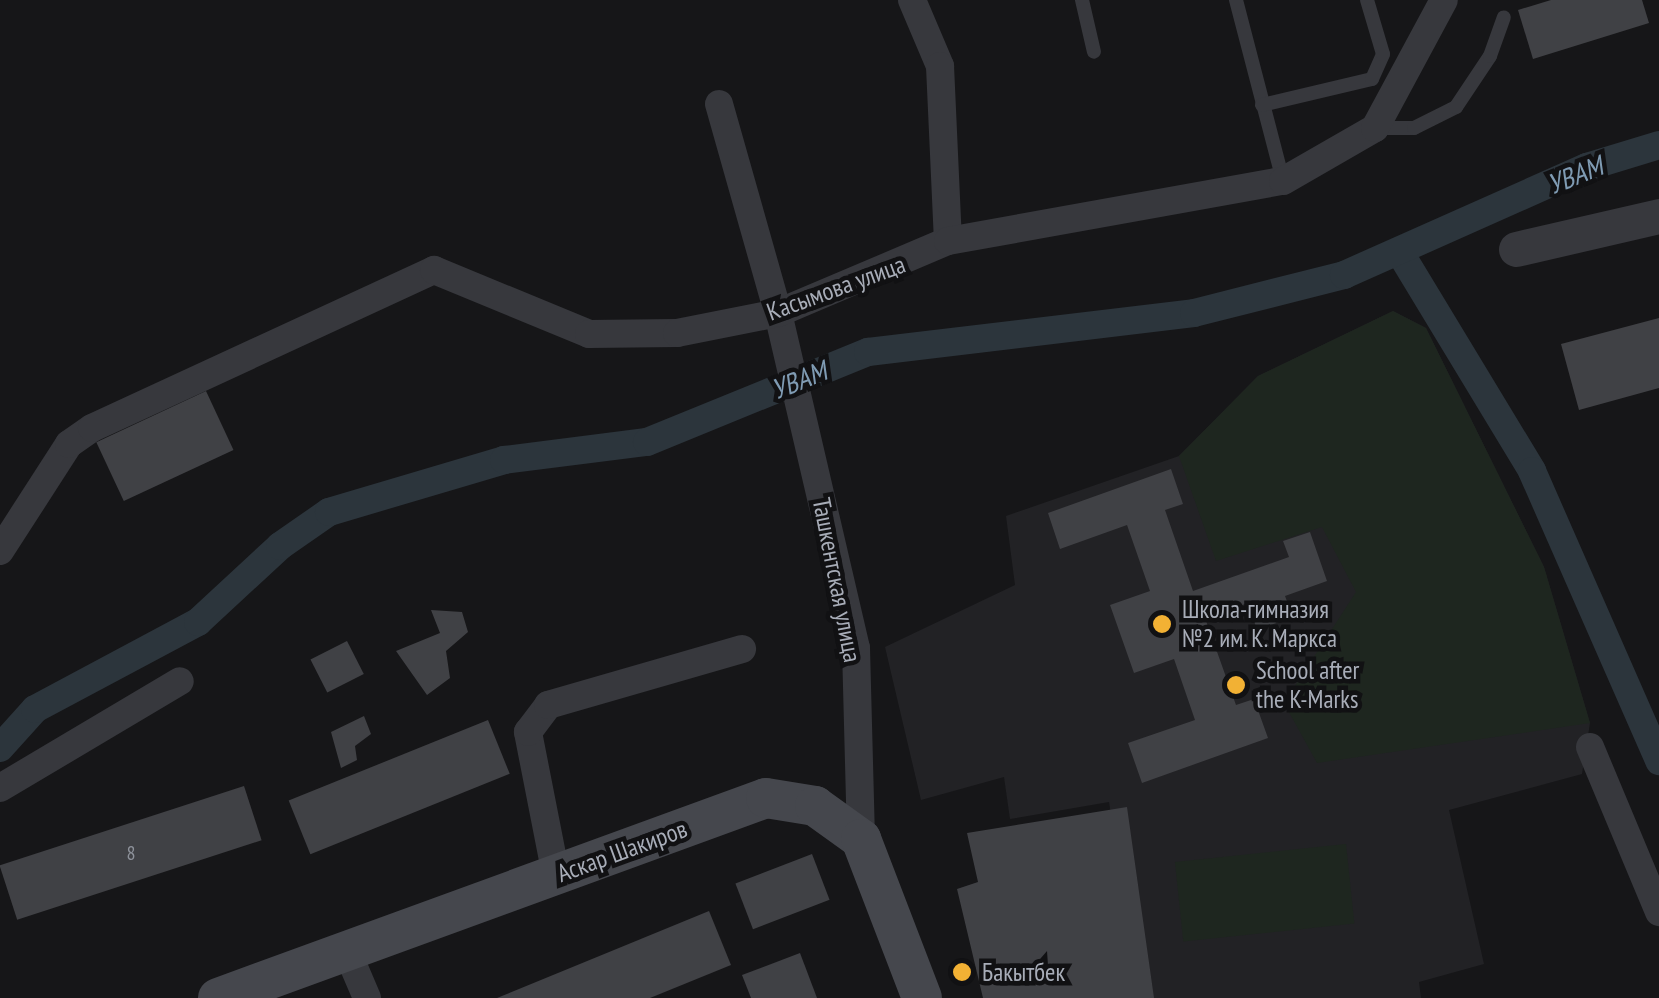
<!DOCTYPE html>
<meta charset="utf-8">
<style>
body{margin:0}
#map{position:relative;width:1659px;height:998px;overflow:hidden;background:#161618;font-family:"PT Sans Narrow",sans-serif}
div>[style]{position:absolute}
.built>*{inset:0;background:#222225}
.green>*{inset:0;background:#1e261f;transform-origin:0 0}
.canal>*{height:28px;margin:-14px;padding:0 14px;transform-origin:14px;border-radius:14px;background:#2c353c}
.building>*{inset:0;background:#404145;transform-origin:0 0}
.service>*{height:14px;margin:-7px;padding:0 7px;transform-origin:7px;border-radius:7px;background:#37383d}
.minor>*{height:28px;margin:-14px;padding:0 14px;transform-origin:14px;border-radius:14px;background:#37383d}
.tertiary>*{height:35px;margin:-17.5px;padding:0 17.5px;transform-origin:17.5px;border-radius:17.5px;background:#37383d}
.secondary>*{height:40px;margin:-20px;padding:0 20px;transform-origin:20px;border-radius:20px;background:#45474d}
.dots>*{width:28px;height:28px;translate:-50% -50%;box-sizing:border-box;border:5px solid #111113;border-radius:50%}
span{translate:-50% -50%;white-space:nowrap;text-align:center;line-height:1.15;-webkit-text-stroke:9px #111113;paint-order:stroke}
.number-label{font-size:20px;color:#8e929b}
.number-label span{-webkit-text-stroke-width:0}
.street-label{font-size:25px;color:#a8adb8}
.poi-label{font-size:25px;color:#a8adb8}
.left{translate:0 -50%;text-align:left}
.water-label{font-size:28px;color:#7f9bb3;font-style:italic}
</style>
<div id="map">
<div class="built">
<div style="clip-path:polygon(1393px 311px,1426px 328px,1544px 567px,1590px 723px,1582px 774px,1449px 810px,1484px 964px,1419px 982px,1421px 998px,1140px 998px,1109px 802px,1010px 819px,1004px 777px,921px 800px,885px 647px,1015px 585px,1006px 516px,1179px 456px,1258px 376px)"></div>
</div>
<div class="green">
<div style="clip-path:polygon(1393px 311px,1426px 328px,1544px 567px,1590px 723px,1317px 763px,1284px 703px,1356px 592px,1322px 527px,1216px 561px,1179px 456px,1258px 376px)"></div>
<div style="left:1346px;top:844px;width:80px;height:172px;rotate:84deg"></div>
</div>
<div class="canal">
<div style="left:1399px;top:251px;width:257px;rotate:58.8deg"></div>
<div style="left:1532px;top:471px;width:317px;rotate:66.3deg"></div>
<div style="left:0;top:748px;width:52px;rotate:-48.1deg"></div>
<div style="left:35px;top:709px;width:185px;rotate:-28.1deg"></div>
<div style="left:198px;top:622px;width:112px;rotate:-42.8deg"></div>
<div style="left:280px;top:546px;width:60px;rotate:-34.8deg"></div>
<div style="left:329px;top:512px;width:183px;rotate:-16.5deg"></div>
<div style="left:504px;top:460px;width:144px;rotate:-7.2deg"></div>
<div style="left:647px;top:442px;width:239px;rotate:-22.2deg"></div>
<div style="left:868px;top:352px;width:328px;rotate:-6.8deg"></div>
<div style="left:1194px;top:313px;width:155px;rotate:-14.2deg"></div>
<div style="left:1344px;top:275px;width:266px;rotate:-24deg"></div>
<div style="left:1587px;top:167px;width:75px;rotate:-17deg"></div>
</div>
<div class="building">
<div style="clip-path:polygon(1551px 0,1642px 0,1649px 23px,1533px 59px,1518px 10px)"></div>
<div style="clip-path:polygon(1659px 318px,1659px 388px,1579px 410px,1561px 344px)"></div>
<div style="left:206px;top:391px;width:65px;height:121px;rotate:65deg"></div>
<div style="clip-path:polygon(1171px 469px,1183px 504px,1165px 510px,1193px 591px,1289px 557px,1283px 541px,1310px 532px,1327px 581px,1285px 596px,1293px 617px,1257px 630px,1248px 603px,1205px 618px,1236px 705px,1254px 699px,1268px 738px,1142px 783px,1128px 743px,1195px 720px,1174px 659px,1134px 673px,1110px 605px,1150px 591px,1127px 525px,1060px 549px,1048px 513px)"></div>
<div style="clip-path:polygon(431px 610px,462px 612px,468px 632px,446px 651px,450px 678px,427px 695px,396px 651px,440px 633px)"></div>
<div style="left:347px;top:641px;width:37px;height:41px;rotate:63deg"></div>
<div style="clip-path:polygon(364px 716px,371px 734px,355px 746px,357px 760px,341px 768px,331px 732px)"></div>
<div style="left:488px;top:720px;width:58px;height:215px;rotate:68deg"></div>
<div style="left:244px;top:786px;width:57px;height:257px;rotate:72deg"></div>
<div style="clip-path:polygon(1127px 807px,1154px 998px,983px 998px,957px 889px,978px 882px,967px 833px)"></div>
<div style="left:812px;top:854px;width:49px;height:82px;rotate:69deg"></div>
<div style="clip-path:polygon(709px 911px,731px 965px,650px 998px,497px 998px)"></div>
<div style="clip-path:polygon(800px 953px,817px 998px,751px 998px,742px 975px)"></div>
</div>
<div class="service">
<div style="left:1082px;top:0;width:53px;rotate:77deg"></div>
<div style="left:1236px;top:0;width:187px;rotate:75.4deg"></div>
<div style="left:1262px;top:105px;width:113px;rotate:-13.3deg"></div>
<div style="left:1372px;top:79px;width:27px;rotate:-66deg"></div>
<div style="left:1383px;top:54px;width:56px;rotate:-106.5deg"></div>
<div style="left:1376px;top:128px;width:38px"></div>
<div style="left:1414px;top:128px;width:47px;rotate:-26.6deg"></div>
<div style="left:1456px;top:107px;width:61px;rotate:-56.3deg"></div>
<div style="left:1490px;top:56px;width:41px;rotate:-70.3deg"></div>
</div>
<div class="minor">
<div style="left:912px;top:0;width:72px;rotate:67deg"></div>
<div style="left:940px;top:66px;width:175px;rotate:87.4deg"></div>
<div style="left:719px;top:104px;width:217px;rotate:74.2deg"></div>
<div style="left:778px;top:313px;width:344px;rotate:76.9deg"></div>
<div style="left:856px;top:648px;width:191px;rotate:88.5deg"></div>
<div style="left:0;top:551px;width:127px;rotate:-57.2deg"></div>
<div style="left:69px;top:444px;width:28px;rotate:-35deg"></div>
<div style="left:92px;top:428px;width:377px;rotate:-24.8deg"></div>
<div style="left:434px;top:270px;width:168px;rotate:22.4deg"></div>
<div style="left:589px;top:334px;width:88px;rotate:-0.7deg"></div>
<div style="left:677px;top:333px;width:103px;rotate:-11.2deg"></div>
<div style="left:778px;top:313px;width:185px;rotate:-23deg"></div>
<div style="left:948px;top:241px;width:340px;rotate:-10.2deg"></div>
<div style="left:1283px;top:181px;width:106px;rotate:-29.9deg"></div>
<div style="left:1375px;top:128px;width:145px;rotate:-61.7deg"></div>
<div style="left:1590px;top:747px;width:179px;rotate:67.3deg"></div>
<div style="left:0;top:788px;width:209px;rotate:-30.7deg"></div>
<div style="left:556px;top:875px;width:146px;rotate:-101.1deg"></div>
<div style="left:528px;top:732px;width:34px;rotate:-53deg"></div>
<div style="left:548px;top:705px;width:202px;rotate:-16.1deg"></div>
<div style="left:347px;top:951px;width:51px;rotate:66.9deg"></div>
</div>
<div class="tertiary">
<div style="left:1516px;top:249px;width:147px;rotate:-13deg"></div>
</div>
<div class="secondary">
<div style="left:218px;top:998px;width:583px;rotate:-20.05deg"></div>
<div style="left:766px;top:798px;width:50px;rotate:9.3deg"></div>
<div style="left:815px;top:806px;width:57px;rotate:35.7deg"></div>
<div style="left:861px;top:839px;width:170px;rotate:69deg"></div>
</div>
<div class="dots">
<div style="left:1162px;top:624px;background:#f2b134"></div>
<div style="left:1236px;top:685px;background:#f2b134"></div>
<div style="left:962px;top:972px;background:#f2b134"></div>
</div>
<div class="number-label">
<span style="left:131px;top:853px">8</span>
</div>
<div class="street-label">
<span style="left:836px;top:288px;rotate:-20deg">Касымова улица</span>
<span style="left:837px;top:580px;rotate:79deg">Ташкентская улица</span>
<span style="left:622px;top:851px;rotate:-20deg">Аскар Шакиров</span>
</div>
<div class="poi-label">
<span class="left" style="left:1182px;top:624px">Школа-гимназия<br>№2 им. К. Маркса</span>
<span class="left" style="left:1256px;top:685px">School after<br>the K-Marks</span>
<span class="left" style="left:982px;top:972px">Бакытбек</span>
</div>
<div class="water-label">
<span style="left:1575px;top:175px;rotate:-22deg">УВАМ</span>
<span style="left:799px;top:380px;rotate:-22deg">УВАМ</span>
</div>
</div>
